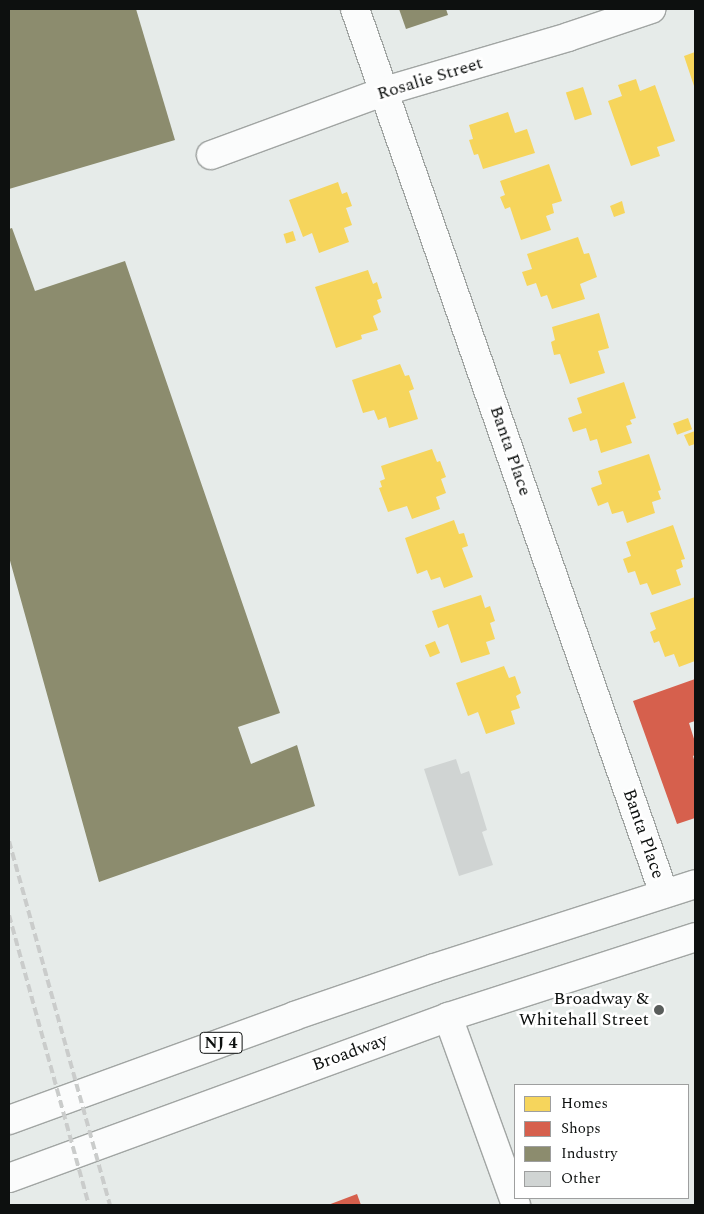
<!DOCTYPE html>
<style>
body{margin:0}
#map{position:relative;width:704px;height:1214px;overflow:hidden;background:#e6ebe9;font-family:Spectral,serif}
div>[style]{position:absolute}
.homes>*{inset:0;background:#f6d55c;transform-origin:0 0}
.shops>*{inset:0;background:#d6604d}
.industry>*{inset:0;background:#8c8c6e}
.building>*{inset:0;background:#d0d4d3}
.roads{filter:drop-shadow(1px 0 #a1a5a3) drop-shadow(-1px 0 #a1a5a3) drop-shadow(0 1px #a1a5a3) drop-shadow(0 -1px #a1a5a3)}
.minor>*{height:28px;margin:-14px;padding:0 14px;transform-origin:14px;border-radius:14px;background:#fbfcfc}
.major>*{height:28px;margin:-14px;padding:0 14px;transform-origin:14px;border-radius:14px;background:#fbfcfc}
.rail>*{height:4px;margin-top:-2px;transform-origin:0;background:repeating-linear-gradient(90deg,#cacccb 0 8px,transparent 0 12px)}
.dots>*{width:14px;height:14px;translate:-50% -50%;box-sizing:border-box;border:2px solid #fff;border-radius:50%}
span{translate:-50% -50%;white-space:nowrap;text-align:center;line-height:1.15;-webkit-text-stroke:5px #fff;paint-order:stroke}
.shield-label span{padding:1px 4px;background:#fff;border:1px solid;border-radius:4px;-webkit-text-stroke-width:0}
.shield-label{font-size:16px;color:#0d100f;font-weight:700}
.street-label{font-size:18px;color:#0d100f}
.poi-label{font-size:18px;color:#0d100f}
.right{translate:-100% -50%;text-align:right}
.frame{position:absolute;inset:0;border:10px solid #0d100f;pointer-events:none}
.legend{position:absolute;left:514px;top:1084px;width:175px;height:115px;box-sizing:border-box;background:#fff;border:1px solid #9e9f9f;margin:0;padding:6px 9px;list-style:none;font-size:15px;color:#0d100f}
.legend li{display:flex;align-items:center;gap:10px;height:25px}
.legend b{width:25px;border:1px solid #9e9f9f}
</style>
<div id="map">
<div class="homes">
<div style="clip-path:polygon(695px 52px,695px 86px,694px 86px,684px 56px)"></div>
<div style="clip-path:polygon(636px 79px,640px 91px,655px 85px,675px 141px,657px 147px,660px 156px,631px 166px,608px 101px,622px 96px,618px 85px)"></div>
<div style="left:583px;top:87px;width:29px;height:18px;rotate:72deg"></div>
<div style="clip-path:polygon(508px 112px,515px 133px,527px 129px,535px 153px,483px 169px,478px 154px,474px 155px,469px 140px,473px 139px,469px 125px)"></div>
<div style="clip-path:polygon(549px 164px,562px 201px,552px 204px,554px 213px,546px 216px,551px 230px,521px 240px,510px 207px,505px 209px,500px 197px,505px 195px,500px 181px)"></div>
<div style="clip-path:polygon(338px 182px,342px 194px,347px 192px,352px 206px,346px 208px,352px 225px,344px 228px,349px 242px,319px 253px,312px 233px,303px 237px,289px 200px)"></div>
<div style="clip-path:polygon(622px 201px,625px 213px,614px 217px,610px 206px)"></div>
<div style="left:293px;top:231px;width:10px;height:10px;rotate:73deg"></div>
<div style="clip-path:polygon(578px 237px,584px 254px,589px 253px,597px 277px,580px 284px,585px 299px,552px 309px,547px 295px,541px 297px,536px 283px,527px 286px,522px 272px,532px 269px,527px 254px)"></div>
<div style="clip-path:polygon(368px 270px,373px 284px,377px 282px,382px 298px,377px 300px,381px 312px,373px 316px,378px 330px,361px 335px,362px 339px,336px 348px,315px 287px)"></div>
<div style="clip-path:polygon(599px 313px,609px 348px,598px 351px,605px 373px,570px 384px,560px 354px,554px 355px,551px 342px,555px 340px,552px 327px)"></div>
<div style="clip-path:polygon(400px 364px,405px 376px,409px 375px,414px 389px,409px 391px,418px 419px,389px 428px,386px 417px,378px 420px,374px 410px,363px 413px,352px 380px)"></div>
<div style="clip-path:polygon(624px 382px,636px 418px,630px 420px,632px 424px,626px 426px,632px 443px,601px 453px,597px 439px,590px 441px,586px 428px,573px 432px,568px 418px,582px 413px,577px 398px)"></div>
<div style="left:688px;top:418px;width:12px;height:16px;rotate:70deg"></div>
<div style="clip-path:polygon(695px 431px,695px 444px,689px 446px,684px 435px)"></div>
<div style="clip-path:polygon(432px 449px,437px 462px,440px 461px,446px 477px,441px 479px,446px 493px,436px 497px,440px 509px,412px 519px,407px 506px,388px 512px,379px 488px,382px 487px,380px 481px,385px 479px,381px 466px)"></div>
<div style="clip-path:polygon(649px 454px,661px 490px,658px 491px,661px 499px,652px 502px,655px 513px,627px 523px,623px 511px,612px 514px,608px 502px,598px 506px,591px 488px,602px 484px,598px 471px)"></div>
<div style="clip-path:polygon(454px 520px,459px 534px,464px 533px,468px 546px,462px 548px,473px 577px,444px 588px,440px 577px,431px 580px,427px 570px,417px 574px,405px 538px)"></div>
<div style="clip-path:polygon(673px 525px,685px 559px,681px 560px,683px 567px,676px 570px,681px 585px,652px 595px,647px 583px,640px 585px,635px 571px,628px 573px,623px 559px,631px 556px,626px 542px)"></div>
<div style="clip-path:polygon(481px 595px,485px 608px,490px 606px,495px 621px,490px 623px,495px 639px,486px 642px,490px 654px,461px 663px,448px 624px,438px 628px,432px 611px)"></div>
<div style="clip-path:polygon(695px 597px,695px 661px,679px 667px,674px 654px,665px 657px,659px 641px,654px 643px,650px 632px,656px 629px,650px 613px)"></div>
<div style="left:435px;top:641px;width:13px;height:11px;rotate:67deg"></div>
<div style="clip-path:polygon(504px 666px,509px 678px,515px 676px,521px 693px,516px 696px,520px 708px,511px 711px,515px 724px,486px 734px,478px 712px,468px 716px,456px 683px)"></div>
</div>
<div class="shops">
<div style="clip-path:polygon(695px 679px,695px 721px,689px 723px,695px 742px,695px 755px,693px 756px,695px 763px,695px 818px,677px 824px,633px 701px)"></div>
<div style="clip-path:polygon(357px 1194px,361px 1205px,328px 1205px)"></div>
</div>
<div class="industry">
<div style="clip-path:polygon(9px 9px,136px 9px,175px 140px,9px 189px)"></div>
<div style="clip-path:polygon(399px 9px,446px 9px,448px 15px,406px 29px)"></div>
<div style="clip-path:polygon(12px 228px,35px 291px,125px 261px,280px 713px,238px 727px,251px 764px,297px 745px,315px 806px,99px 882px,9px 557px,9px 229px)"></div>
</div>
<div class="building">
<div style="clip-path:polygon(456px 759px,461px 774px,469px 771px,487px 830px,482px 832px,493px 865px,459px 876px,424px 769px)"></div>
</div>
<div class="roads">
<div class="minor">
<div style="left:355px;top:9px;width:937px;rotate:70.75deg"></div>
<div style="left:211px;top:155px;width:185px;rotate:-20.2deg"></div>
<div style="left:385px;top:91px;width:191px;rotate:-16.4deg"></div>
<div style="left:568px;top:37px;width:88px;rotate:-18.6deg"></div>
<div style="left:448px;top:1017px;width:200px;rotate:70.1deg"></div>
</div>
<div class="major">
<div style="left:9px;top:1120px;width:303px;rotate:-20deg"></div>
<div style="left:294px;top:1016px;width:148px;rotate:-18.9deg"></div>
<div style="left:434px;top:968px;width:274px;rotate:-17.8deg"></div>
<div style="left:9px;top:1178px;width:468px;rotate:-20.1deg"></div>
<div style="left:448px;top:1017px;width:260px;rotate:-17.9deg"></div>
</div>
</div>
<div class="rail">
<div style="left:9px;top:841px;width:378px;rotate:74.5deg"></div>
<div style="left:9px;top:915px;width:301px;rotate:74.6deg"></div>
</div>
<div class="dots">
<div style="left:659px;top:1010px;background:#595d5b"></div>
</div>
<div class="shield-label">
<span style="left:221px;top:1043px">NJ 4</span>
</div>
<div class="street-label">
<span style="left:430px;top:79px;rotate:-17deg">Rosalie Street</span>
<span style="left:510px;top:451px;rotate:71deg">Banta Place</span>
<span style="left:643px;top:834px;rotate:71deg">Banta Place</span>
<span style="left:350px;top:1053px;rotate:-20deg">Broadway</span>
</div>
<div class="poi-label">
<span class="right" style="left:649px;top:1010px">Broadway &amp;<br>Whitehall Street</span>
</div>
<div class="frame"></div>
<ul class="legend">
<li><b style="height:14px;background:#f6d55c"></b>Homes</li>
<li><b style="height:14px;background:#d6604d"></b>Shops</li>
<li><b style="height:14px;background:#8c8c6e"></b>Industry</li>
<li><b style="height:14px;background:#d0d4d3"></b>Other</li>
</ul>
</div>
